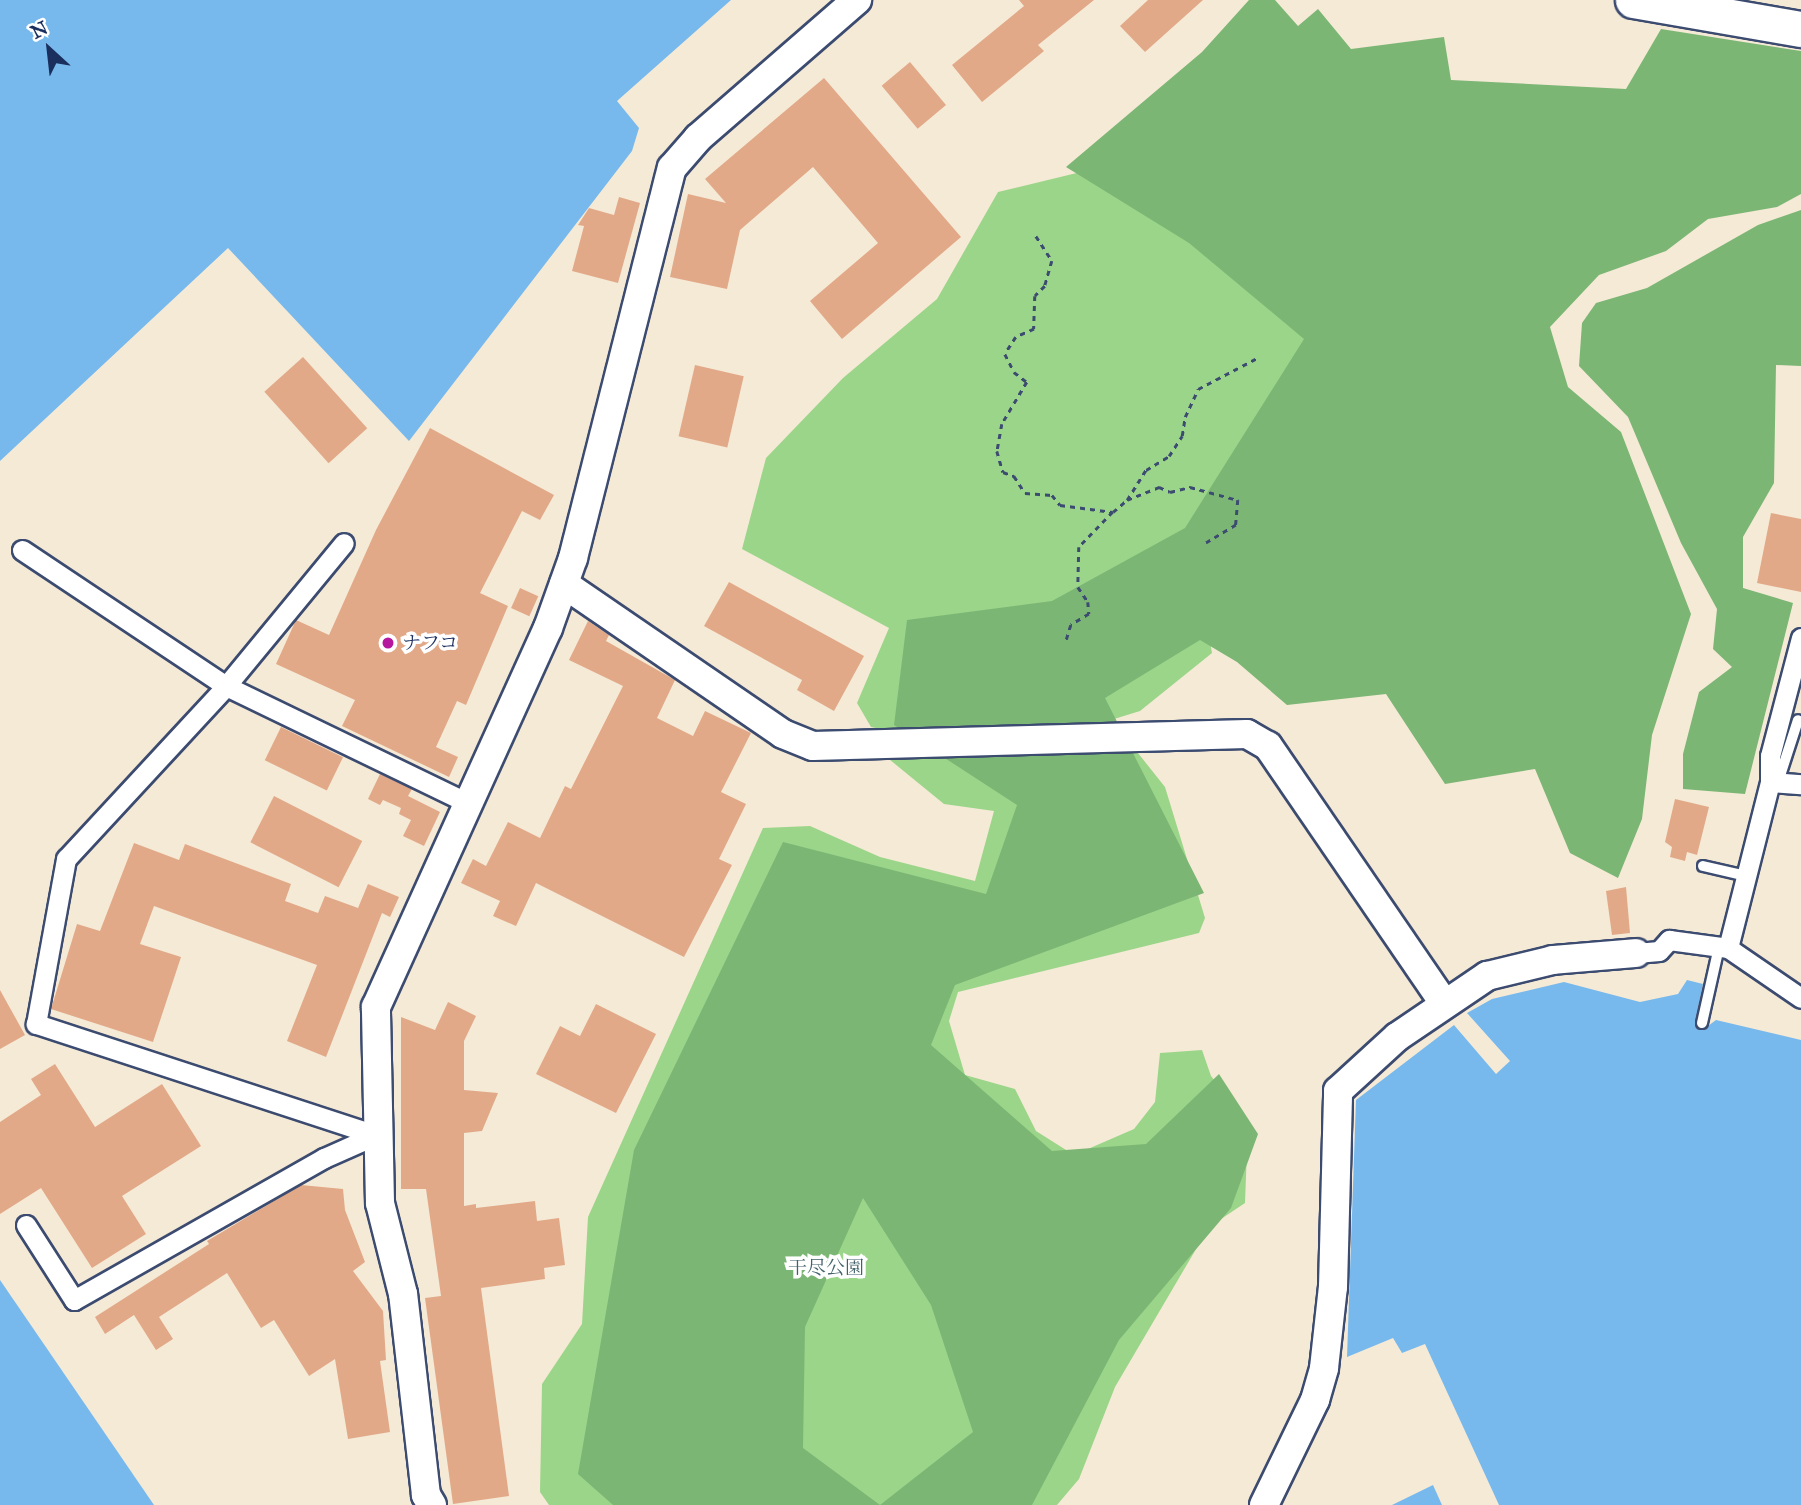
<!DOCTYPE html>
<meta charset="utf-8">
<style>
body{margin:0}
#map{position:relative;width:1801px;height:1505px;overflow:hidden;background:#f5ead6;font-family:"IM FELL Great Primer","Noto Serif JP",serif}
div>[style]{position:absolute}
.green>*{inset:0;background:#9bd589}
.forest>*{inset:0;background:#7cb675}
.water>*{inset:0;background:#78b9ed}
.building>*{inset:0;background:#e2a989;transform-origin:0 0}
.path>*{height:2.5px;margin-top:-1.25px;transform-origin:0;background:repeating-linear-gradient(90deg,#3c4b70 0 5px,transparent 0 10px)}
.roads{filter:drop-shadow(2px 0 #3c4b70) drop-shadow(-2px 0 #3c4b70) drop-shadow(0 2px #3c4b70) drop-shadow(0 -2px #3c4b70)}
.lane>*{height:10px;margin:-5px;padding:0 5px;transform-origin:5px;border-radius:5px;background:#fff}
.street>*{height:19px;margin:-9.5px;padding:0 9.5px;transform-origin:9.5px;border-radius:9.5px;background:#fff}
.secondary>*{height:28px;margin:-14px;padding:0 14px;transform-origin:14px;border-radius:14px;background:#fff}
.highway>*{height:35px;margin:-17.5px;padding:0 17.5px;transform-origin:17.5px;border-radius:17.5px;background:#fff}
.dots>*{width:19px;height:19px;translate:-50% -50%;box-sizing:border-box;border:4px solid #fff;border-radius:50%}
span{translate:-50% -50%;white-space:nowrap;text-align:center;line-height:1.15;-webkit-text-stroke:7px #fff;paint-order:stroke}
.poi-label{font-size:19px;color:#1b2f5e}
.left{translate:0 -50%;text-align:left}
.park-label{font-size:19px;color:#41616b}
.north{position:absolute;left:14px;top:14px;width:70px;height:70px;-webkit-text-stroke:5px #fff;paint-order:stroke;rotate:333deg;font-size:19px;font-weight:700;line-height:28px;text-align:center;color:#1b2f5e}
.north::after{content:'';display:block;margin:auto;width:24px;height:32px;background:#1b2f5e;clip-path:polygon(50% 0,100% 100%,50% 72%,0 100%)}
</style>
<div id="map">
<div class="green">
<div style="clip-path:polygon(1394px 96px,1205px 611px,1212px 653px,1140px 711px,1101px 723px,896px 732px,871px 727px,857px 703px,889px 628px,742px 549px,766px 458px,843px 378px,937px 299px,998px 192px)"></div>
<div style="clip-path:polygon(1130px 743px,1165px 787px,1205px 918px,1199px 933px,958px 992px,949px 1021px,965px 1075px,1015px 1089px,1036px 1131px,1074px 1155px,1134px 1129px,1155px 1102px,1160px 1053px,1202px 1050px,1211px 1076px,1248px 1122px,1245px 1203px,1209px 1227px,1115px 1387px,1079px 1479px,1057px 1505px,549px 1505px,540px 1492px,542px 1384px,582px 1324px,588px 1217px,763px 828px,810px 826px,880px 857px,975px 881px,994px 811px,944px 804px,884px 755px)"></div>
</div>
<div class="forest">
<div style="clip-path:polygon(1249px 0,1275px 0,1298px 26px,1318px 9px,1351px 49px,1444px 37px,1451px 80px,1626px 89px,1661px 29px,1801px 51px,1801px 194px,1777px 207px,1708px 219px,1666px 251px,1599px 275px,1550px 327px,1568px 387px,1621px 432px,1691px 614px,1652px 735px,1642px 819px,1618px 878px,1570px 853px,1535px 769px,1445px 784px,1386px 694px,1287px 705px,1237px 662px,1200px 640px,1105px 698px,1204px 893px,955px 985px,931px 1045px,1052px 1151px,1146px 1144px,1219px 1074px,1258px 1134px,1231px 1208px,1119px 1340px,1032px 1505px,880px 1505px,973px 1432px,931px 1305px,863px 1198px,805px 1327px,803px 1448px,880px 1505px,613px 1505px,578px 1474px,634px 1150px,783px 842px,986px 894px,1017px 805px,894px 725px,907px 620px,1052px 601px,1185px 528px,1304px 339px,1189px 243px,1066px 167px,1202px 52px)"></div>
<div style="clip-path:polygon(1801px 210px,1801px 366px,1776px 365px,1774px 483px,1743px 537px,1743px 588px,1793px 603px,1745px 794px,1683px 789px,1683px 754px,1699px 692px,1732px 667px,1713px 649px,1717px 609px,1681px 543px,1628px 417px,1579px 366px,1582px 323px,1596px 303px,1647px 288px,1758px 225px)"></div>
</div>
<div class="water">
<div style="clip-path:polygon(0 0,731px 0,617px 101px,639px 128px,632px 151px,409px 441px,228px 248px,0 461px)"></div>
<div style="clip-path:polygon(1687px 980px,1703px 984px,1695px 1023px,1708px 1026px,1716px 1020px,1801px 1040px,1801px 1505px,1499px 1505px,1425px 1344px,1402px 1353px,1393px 1338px,1347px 1357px,1356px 1100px,1454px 1025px,1496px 1074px,1510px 1061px,1467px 1013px,1492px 999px,1564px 982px,1640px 1002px,1678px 994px)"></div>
<div style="clip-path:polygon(0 1280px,154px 1505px,0 1505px)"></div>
<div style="clip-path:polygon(1433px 1485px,1442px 1505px,1392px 1505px)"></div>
</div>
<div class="building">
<div style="clip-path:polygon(1019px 0,1094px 0,1038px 45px,1044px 51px,982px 102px,952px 65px,1024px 6px)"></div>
<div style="clip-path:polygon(1148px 0,1203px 0,1145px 52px,1120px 26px)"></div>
<div style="left:910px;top:62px;width:56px;height:37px;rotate:50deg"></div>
<div style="clip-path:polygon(824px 78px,961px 237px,842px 339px,810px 301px,878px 243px,813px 167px,740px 230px,727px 289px,670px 277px,688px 194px,726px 203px,705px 179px)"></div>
<div style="clip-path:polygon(619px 197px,640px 203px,618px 283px,572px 271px,584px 226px,578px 225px,589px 208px,614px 215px)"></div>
<div style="left:303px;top:357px;width:96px;height:52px;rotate:48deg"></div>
<div style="left:695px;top:365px;width:50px;height:73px;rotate:13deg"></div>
<div style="clip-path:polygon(430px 428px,554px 495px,540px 520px,522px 511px,480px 593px,508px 606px,466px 705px,457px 701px,436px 747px,458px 757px,449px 777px,342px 726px,355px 700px,276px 664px,296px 620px,329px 635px,376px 530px)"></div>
<div style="clip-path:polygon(1771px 513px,1801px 519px,1801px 592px,1757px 583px)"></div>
<div style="clip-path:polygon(729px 582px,864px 656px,834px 711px,797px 690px,802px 680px,704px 626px)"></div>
<div style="left:520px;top:588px;width:20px;height:22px;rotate:24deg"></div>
<div style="clip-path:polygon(588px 621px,609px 635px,606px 641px,675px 680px,657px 718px,693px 736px,705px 711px,751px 733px,721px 792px,746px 804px,719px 859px,732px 865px,684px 957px,536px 883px,516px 926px,493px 916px,500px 901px,461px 883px,473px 859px,486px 866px,508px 822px,540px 838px,565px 786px,571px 789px,623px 686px,569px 660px)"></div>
<div style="left:281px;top:727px;width:69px;height:37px;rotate:26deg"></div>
<div style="clip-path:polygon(380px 774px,412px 789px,408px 796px,440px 812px,424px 846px,403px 836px,411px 820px,399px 814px,401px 808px,383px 800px,380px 805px,368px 799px)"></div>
<div style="left:274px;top:796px;width:99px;height:52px;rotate:27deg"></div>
<div style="clip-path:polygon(1675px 799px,1709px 807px,1697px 855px,1687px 852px,1685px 861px,1670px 857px,1672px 847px,1665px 842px)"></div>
<div style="clip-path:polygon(134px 843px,179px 860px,185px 844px,291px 884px,285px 901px,318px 913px,325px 896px,358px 908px,368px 884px,399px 897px,390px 917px,382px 913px,326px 1057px,287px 1041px,317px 965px,154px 906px,140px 944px,181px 957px,153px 1042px,51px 1009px,77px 924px,100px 931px)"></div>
<div style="clip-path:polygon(1626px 887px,1630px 933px,1612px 935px,1606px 891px)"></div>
<div style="clip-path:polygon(0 990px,25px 1035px,0 1049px)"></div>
<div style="clip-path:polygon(448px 1002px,476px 1016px,464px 1041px,464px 1090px,498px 1093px,482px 1131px,464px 1133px,464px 1206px,476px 1204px,476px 1208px,535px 1201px,537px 1221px,559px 1218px,565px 1265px,544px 1268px,545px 1279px,481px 1288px,509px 1496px,453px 1504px,425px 1298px,441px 1296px,426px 1189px,401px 1189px,401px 1017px,435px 1030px)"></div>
<div style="clip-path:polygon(596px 1004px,656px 1034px,616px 1113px,536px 1074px,560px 1026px,580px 1036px)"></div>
<div style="clip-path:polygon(55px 1064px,95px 1127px,162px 1084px,201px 1146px,122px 1196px,146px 1234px,92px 1268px,41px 1188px,0 1214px,0 1122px,41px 1095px,31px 1079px)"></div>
<div style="clip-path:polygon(301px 1185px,343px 1189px,345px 1210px,365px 1262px,353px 1271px,383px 1311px,386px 1360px,380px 1361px,390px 1432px,348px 1439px,335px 1359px,309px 1376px,274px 1320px,261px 1328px,227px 1273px,159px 1317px,173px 1339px,156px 1350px,134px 1315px,105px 1334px,95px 1317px,209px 1244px,207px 1241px)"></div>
</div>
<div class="path">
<div style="left:1036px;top:236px;width:30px;rotate:57deg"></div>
<div style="left:1052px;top:261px;width:26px;rotate:106deg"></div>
<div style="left:1045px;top:286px;width:14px;rotate:135deg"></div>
<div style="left:1035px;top:296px;width:33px;rotate:92deg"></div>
<div style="left:1034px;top:329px;width:20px;rotate:156deg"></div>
<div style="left:1016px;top:337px;width:20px;rotate:123deg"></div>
<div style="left:1005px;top:354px;width:20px;rotate:63deg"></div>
<div style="left:1014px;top:372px;width:16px;rotate:38deg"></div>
<div style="left:1027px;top:382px;width:49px;rotate:120.8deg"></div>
<div style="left:1002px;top:424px;width:27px;rotate:100deg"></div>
<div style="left:997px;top:451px;width:22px;rotate:74deg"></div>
<div style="left:1003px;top:472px;width:12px;rotate:20deg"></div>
<div style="left:1014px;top:476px;width:20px;rotate:57deg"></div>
<div style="left:1025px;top:493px;width:27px;rotate:4deg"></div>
<div style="left:1052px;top:495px;width:13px;rotate:51deg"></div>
<div style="left:1060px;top:505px;width:53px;rotate:7.5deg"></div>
<div style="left:1113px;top:512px;width:49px;rotate:134.2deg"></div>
<div style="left:1079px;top:547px;width:40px;rotate:91.4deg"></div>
<div style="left:1078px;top:587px;width:18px;rotate:56deg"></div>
<div style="left:1088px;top:602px;width:12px;rotate:85deg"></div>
<div style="left:1089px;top:614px;width:21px;rotate:149deg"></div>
<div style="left:1071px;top:625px;width:17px;rotate:107deg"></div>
<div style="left:1127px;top:500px;width:36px;rotate:-58deg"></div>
<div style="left:1146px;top:470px;width:27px;rotate:-31deg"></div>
<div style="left:1169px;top:456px;width:24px;rotate:-57deg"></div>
<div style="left:1182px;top:436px;width:19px;rotate:-81deg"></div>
<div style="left:1185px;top:417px;width:31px;rotate:-65deg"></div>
<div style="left:1198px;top:389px;width:67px;rotate:-27.7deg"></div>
<div style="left:1113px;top:512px;width:18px;rotate:-41deg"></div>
<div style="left:1127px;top:500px;width:35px;rotate:-22deg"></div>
<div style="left:1159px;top:487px;width:12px;rotate:24deg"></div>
<div style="left:1170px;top:492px;width:21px;rotate:-14deg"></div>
<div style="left:1190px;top:487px;width:50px;rotate:15.2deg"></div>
<div style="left:1238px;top:500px;width:25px;rotate:95deg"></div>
<div style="left:1236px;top:525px;width:35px;rotate:149deg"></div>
</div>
<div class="roads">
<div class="lane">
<div style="left:1778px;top:782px;width:65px;rotate:-72.1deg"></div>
<div style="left:1703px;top:866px;width:44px;rotate:13.1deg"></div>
<div style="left:1702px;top:1023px;width:78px;rotate:-77.4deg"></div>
</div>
<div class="street">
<div style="left:22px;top:550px;width:245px;rotate:33.7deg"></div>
<div style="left:226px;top:686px;width:185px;rotate:-50.5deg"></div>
<div style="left:1770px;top:782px;width:26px;rotate:-90deg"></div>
<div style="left:1770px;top:756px;width:122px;rotate:-75.3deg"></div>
<div style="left:1728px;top:948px;width:171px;rotate:-75.8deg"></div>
<div style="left:1770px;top:782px;width:31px;rotate:4deg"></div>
<div style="left:1636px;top:953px;width:23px;rotate:-5deg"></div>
<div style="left:1659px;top:951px;width:15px;rotate:-48deg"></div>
<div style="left:1669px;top:940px;width:60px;rotate:7.7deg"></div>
<div style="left:1728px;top:948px;width:88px;rotate:34.4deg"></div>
<div style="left:376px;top:1135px;width:358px;rotate:-161.9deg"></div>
<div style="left:36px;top:1024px;width:168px;rotate:-79.7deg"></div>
<div style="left:66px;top:859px;width:236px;rotate:-47.2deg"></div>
<div style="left:226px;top:686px;width:271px;rotate:25.8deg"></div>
<div style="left:26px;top:1225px;width:89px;rotate:57.4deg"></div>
<div style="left:74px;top:1300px;width:288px;rotate:-29.6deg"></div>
<div style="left:324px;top:1158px;width:57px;rotate:-23.9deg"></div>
</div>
<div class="secondary">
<div style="left:564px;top:584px;width:265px;rotate:34.4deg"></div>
<div style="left:783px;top:734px;width:32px;rotate:22deg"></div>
<div style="left:813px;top:746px;width:434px;rotate:-1.6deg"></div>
<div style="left:1247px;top:734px;width:24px;rotate:30deg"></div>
<div style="left:1268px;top:746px;width:310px;rotate:55.6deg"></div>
<div style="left:432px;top:1505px;width:12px;rotate:-121deg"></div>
<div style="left:426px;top:1495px;width:202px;rotate:-96.5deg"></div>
<div style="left:403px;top:1294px;width:94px;rotate:-104.2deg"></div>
<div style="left:380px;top:1203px;width:196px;rotate:-91.2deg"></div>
<div style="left:376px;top:1007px;width:416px;rotate:-65.6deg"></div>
<div style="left:548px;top:628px;width:74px;rotate:-70.3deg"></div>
<div style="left:573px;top:558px;width:402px;rotate:-75.8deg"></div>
<div style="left:672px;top:168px;width:40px;rotate:-49deg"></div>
<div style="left:698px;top:138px;width:211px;rotate:-41deg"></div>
<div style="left:1264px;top:1505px;width:117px;rotate:-64.1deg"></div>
<div style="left:1315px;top:1400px;width:33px;rotate:-74deg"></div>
<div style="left:1324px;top:1368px;width:81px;rotate:-83.7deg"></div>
<div style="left:1333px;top:1287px;width:196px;rotate:-88.5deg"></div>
<div style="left:1338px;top:1091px;width:80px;rotate:-42.5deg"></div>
<div style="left:1397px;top:1037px;width:109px;rotate:-34.1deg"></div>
<div style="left:1487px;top:976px;width:68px;rotate:-13.6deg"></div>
<div style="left:1553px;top:960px;width:83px;rotate:-4.8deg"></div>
</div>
<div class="highway">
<div style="left:1633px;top:0;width:170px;rotate:9.8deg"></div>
</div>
</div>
<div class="dots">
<div style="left:388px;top:643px;background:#b5179e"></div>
</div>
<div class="poi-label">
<span class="left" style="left:402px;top:643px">ナフコ</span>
</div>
<div class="park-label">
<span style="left:826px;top:1268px">干尽公園</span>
</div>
<div class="north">N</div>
</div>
